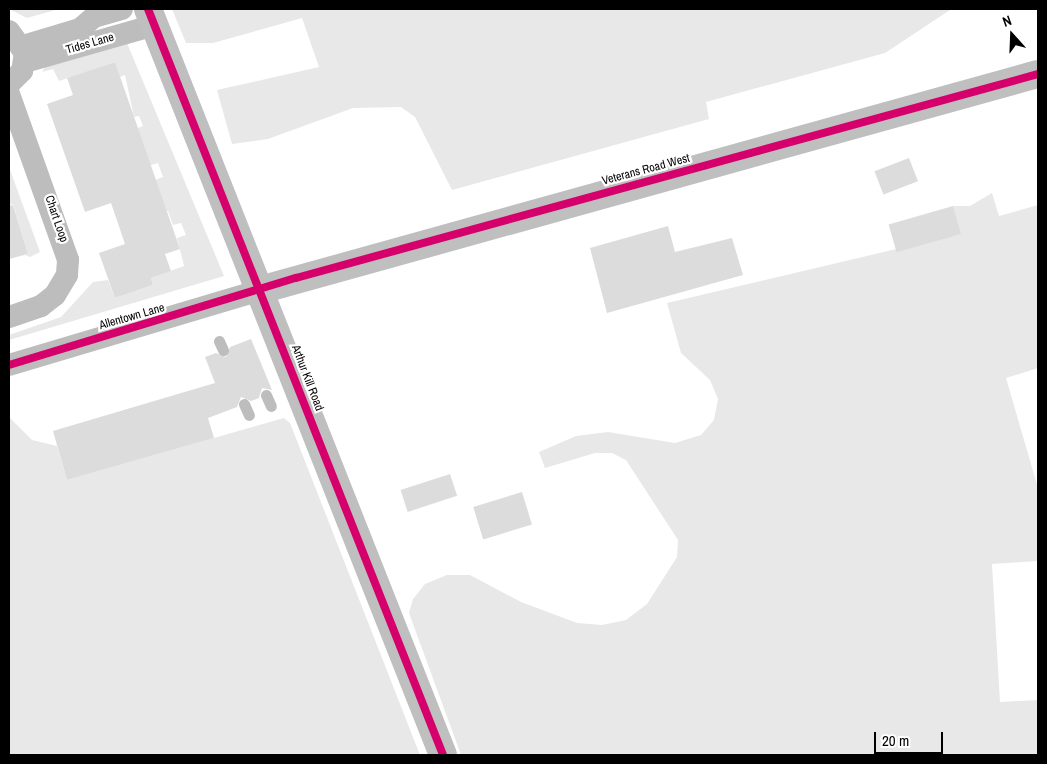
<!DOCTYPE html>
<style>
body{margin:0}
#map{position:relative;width:1047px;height:764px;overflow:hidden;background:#fff;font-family:"Archivo Narrow",sans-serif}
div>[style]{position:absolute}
.green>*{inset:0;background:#e8e8e8}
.building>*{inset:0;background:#dcdcdc;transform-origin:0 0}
.lane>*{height:11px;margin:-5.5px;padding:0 5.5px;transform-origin:5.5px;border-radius:5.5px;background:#bdbdbd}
.street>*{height:22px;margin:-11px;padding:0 11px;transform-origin:11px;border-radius:11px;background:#bdbdbd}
.secondary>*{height:28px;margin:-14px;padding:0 14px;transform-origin:14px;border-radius:14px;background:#bfbfbf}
.cycleway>*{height:8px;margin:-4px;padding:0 4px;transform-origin:4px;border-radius:4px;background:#d6006c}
span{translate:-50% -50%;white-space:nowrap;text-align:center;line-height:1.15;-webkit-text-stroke:4.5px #fff;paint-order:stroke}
.street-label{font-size:12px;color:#000}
.frame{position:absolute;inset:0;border:10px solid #000;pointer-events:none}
.north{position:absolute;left:987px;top:10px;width:50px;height:50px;-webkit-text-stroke:4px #fff;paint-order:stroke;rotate:340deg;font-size:14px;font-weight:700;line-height:20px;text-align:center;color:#000}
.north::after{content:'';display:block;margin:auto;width:18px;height:22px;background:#000;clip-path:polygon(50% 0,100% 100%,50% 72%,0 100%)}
.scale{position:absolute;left:874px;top:732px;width:69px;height:22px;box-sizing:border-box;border:2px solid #000;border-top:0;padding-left:6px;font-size:15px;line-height:18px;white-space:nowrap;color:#000;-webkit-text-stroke:4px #fff;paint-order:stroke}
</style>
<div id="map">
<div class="green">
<div style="clip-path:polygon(9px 9px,59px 9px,27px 18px)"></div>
<div style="clip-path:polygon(172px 9px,950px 9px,950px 10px,885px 53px,706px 102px,709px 119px,452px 190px,415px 117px,401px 107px,353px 108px,268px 139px,232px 144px,217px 90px,319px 67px,302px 18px,213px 43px,186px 43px)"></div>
<div style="clip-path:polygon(127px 43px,224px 276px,9px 340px,9px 335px,61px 317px,93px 282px,108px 280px,115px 298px,153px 285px,151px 278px,184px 266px,177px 238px,186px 235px,181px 223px,173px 225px,168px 211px,127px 225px,155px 180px,163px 177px,158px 163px,144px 167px,138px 128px,143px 126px,139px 116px,134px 117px,125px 75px,120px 77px,115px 62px,59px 81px,53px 69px,42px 72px,45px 67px)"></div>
<div style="clip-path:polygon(9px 167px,40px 252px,30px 257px,25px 255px,28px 254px,13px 204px,9px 205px)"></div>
<div style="clip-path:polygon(992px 193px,999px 216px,1038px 205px,1038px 368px,1006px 378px,1038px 488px,1038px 561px,992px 564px,1000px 702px,1038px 700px,1038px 755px,461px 755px,409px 613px,413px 599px,425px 584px,447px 575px,470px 575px,521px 602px,577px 623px,602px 625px,626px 620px,647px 604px,677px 557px,678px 540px,626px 460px,612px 453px,595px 453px,545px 468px,539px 452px,576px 436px,608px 432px,675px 443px,701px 435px,714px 420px,718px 399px,710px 380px,681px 353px,667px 303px,960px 234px,953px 206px,970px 206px)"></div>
<div style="clip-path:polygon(9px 417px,32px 440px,57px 446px,67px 480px,284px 418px,290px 423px,420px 755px,9px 755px)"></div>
</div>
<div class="building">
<div style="clip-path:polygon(115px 62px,180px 249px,165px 254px,171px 271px,151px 278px,153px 285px,115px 298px,99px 253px,125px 244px,111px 203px,85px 212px,47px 104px,73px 95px,67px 78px)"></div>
<div style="left:909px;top:158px;width:25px;height:37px;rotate:69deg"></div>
<div style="clip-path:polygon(13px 205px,28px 254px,9px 259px,9px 206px)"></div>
<div style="left:953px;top:206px;width:29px;height:67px;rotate:74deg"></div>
<div style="clip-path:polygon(668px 226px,675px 252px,732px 238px,743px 275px,607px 313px,590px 248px)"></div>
<div style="clip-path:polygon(251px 339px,272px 390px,262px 388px,259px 398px,251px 401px,241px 397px,237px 407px,208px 418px,214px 438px,67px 480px,53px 431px,215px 383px,205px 357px,216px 353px,226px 357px,230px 347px)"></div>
<div style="left:450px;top:474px;width:23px;height:52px;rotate:72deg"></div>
<div style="left:522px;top:492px;width:34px;height:51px;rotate:73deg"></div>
</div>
<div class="lane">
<div style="left:219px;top:341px;width:10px;rotate:66deg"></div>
<div style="left:266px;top:395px;width:12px;rotate:66deg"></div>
<div style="left:244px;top:404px;width:12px;rotate:66deg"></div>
</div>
<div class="street">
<div style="left:9px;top:31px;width:27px;rotate:54deg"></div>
<div style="left:25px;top:53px;width:18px;rotate:99deg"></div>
<div style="left:22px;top:71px;width:18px;rotate:135deg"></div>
<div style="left:23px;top:46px;width:59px;rotate:-16.6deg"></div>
<div style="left:80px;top:29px;width:18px;rotate:-41deg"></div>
<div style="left:94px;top:17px;width:29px;rotate:-16deg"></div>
<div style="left:25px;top:62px;width:135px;rotate:-15.9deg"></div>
<div style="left:9px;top:94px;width:176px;rotate:70.4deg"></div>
<div style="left:68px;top:260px;width:15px;rotate:94deg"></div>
<div style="left:67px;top:275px;width:23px;rotate:121deg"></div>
<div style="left:55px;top:295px;width:18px;rotate:142deg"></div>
<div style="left:41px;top:306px;width:34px;rotate:161deg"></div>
<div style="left:9px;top:365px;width:262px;rotate:-16.6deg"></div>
</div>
<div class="secondary">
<div style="left:148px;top:9px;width:802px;rotate:68.42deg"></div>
<div style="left:260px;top:290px;width:807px;rotate:-15.52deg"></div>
</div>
<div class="cycleway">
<div style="left:148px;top:9px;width:802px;rotate:68.42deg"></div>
<div style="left:9px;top:365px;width:300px;rotate:-16.9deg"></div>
<div style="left:296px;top:278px;width:770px;rotate:-15.37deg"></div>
</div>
<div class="street-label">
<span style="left:90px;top:44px;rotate:-16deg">Tides Lane</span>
<span style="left:646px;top:170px;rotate:-15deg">Veterans Road West</span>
<span style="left:56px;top:219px;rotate:71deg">Chart Loop</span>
<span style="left:132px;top:317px;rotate:-16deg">Allentown Lane</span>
<span style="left:307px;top:378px;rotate:69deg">Arthur Kill Road</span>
</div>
<div class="frame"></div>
<div class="north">N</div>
<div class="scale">20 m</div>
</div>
